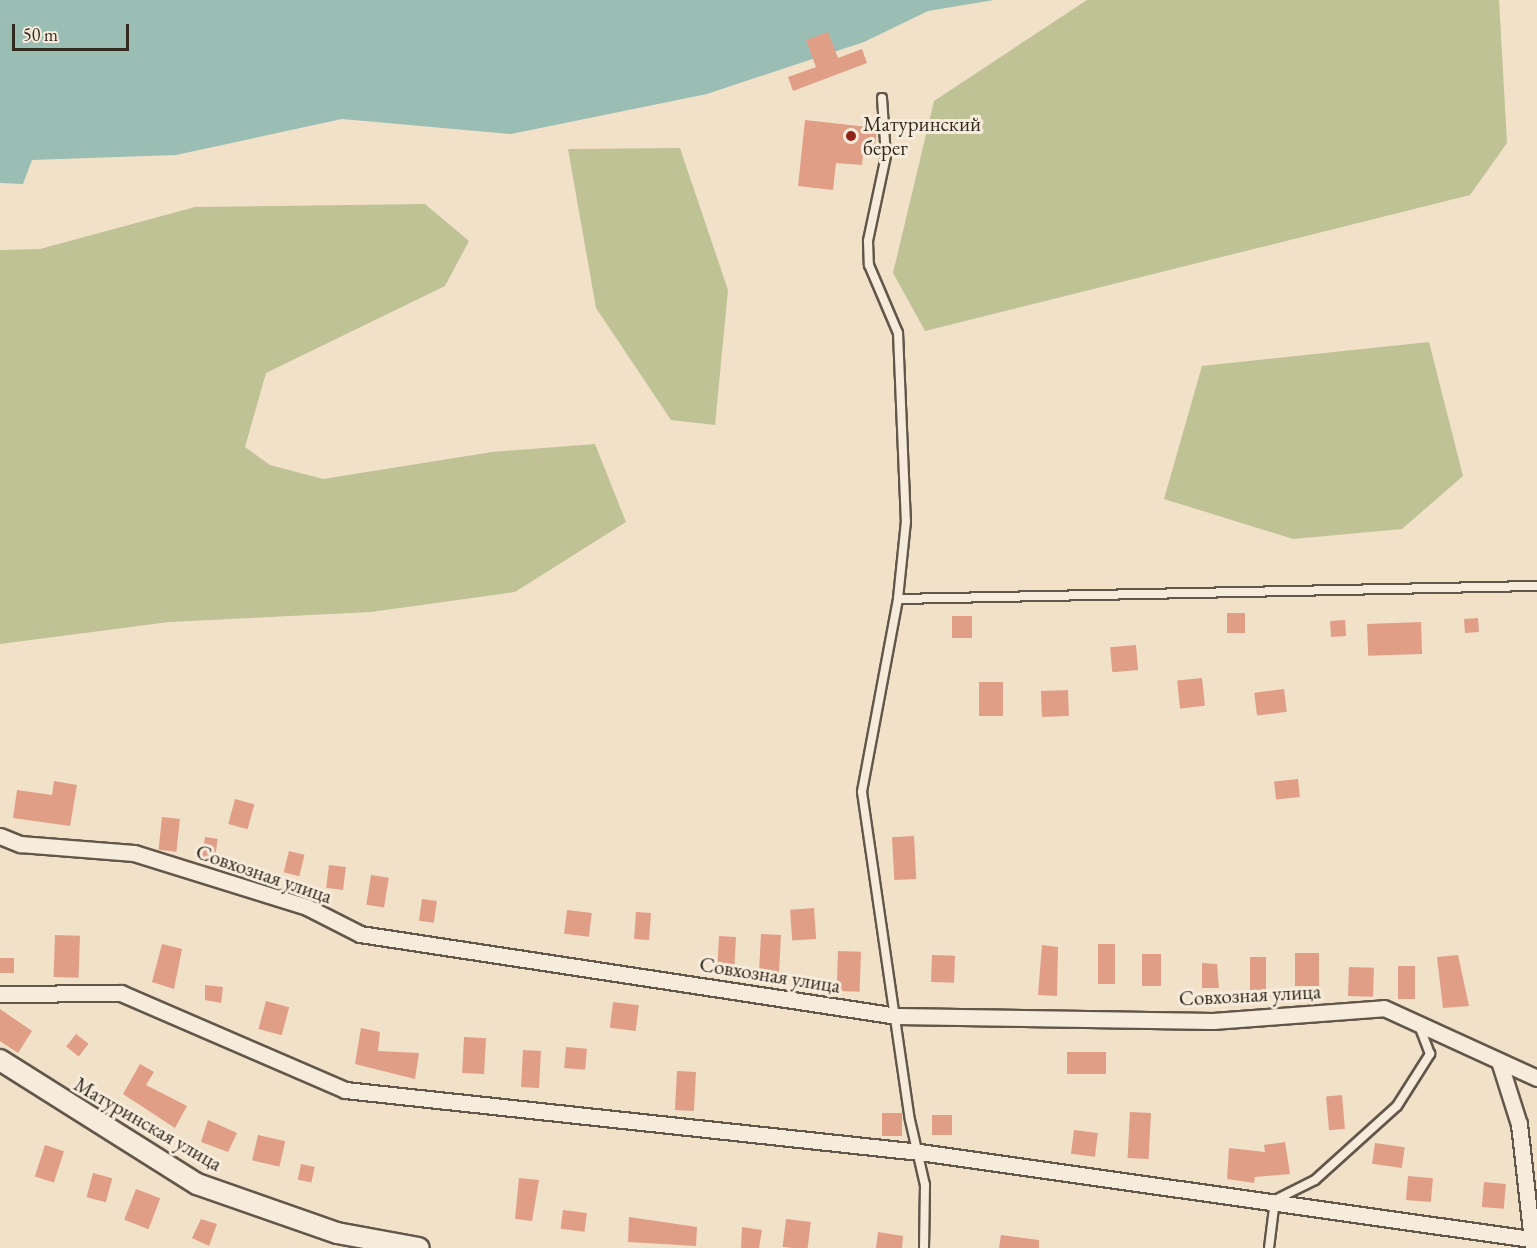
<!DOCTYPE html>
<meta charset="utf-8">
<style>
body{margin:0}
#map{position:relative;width:1537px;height:1248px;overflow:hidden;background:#f2e1c9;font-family:"EB Garamond",serif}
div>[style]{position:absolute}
.green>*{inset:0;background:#bfc294}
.water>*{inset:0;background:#9bbeb4}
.building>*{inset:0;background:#e09e87;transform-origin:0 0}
.roads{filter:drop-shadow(2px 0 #62574a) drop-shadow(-2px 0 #62574a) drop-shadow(0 2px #62574a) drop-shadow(0 -2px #62574a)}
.service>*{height:8px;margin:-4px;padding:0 4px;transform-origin:4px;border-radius:4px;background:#f7ecdc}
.minor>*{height:15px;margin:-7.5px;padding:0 7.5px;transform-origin:7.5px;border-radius:7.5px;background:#f7ecdc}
.tertiary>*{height:20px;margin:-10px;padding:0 10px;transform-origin:10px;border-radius:10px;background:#f7ecdc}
.dots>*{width:16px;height:16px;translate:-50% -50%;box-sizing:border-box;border:3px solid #f7ecdc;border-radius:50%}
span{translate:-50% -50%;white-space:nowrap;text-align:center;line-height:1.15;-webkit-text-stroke:6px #f7ecdc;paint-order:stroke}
.poi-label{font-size:21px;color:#32291f}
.left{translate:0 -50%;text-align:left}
.street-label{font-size:21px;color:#32291f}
.scale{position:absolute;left:12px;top:24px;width:117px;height:27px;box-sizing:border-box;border:3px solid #32291f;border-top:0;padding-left:8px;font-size:18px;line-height:21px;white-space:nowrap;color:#32291f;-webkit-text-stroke:4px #f7ecdc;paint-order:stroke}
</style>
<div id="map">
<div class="green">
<div style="clip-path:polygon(1087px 0,1499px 0,1507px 143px,1470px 195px,925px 331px,893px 273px,934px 101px)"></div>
<div style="clip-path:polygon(680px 148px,728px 290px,715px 425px,671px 420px,596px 308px,568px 149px)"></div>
<div style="clip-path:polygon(425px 204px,469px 241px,445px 286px,266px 373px,245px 447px,270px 465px,323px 479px,492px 452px,595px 444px,626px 522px,515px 592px,371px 612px,169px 622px,0 644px,0 250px,40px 249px,195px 207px)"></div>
<div style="clip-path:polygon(1429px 342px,1463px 476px,1402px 529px,1293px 539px,1164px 499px,1202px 366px)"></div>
</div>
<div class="water">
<div style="clip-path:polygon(0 0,994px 0,928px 11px,864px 42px,707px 94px,511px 134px,342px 119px,176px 155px,32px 160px,23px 184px,0 183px)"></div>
</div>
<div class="building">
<div style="clip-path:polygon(828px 32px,838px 58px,862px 49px,867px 63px,793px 91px,788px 77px,816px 67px,806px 40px)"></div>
<div style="clip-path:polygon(805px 120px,877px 128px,875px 147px,864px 146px,862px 165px,836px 163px,833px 190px,798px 186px)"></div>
<div style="left:1227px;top:613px;width:18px;height:20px"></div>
<div style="left:952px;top:616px;width:20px;height:22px"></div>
<div style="left:1478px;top:618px;width:14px;height:14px;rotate:86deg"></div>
<div style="left:1345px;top:620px;width:16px;height:15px;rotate:86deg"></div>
<div style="left:1421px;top:622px;width:32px;height:54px;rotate:88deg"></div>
<div style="left:1136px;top:645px;width:25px;height:26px;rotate:85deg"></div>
<div style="left:1202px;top:678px;width:28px;height:25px;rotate:84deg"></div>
<div style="left:979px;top:682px;width:24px;height:34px"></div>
<div style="left:1284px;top:689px;width:23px;height:30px;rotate:83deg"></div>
<div style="left:1068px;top:690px;width:26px;height:27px;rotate:88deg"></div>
<div style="left:1298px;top:779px;width:18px;height:24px;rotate:84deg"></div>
<div style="clip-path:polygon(54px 781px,77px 785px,70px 826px,13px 818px,17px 790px,52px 795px)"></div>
<div style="left:235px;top:799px;width:20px;height:26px;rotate:15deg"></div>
<div style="left:162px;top:817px;width:18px;height:33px;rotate:6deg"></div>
<div style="left:914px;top:836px;width:43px;height:22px;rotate:87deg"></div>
<div style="left:205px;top:837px;width:13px;height:20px;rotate:9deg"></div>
<div style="left:289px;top:851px;width:16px;height:22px;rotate:14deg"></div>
<div style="left:329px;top:865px;width:17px;height:23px;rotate:7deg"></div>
<div style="left:371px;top:875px;width:18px;height:30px;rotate:9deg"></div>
<div style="left:422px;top:899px;width:15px;height:22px;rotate:8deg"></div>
<div style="left:814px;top:908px;width:31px;height:24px;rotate:86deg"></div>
<div style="left:567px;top:910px;width:25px;height:24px;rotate:7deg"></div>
<div style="left:636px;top:912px;width:15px;height:27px;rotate:4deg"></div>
<div style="left:761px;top:934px;width:20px;height:38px;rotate:3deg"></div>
<div style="left:55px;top:935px;width:25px;height:42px;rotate:2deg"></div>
<div style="left:719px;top:936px;width:17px;height:29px;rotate:3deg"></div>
<div style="clip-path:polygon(162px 944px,182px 949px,174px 989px,152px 982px)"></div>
<div style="left:1098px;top:944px;width:17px;height:40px"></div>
<div style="clip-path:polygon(1042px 945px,1058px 947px,1057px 996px,1038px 995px)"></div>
<div style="left:838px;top:951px;width:23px;height:40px;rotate:2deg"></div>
<div style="left:1295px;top:953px;width:24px;height:33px"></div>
<div style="left:1142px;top:954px;width:19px;height:32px"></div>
<div style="left:932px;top:955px;width:23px;height:27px;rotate:2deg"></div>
<div style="clip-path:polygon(1458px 955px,1469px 1006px,1443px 1008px,1437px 957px)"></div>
<div style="left:1250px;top:957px;width:16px;height:33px"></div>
<div style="left:0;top:958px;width:14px;height:15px"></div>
<div style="clip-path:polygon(1202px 963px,1217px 964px,1219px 988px,1202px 988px)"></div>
<div style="left:1398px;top:966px;width:17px;height:33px"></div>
<div style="left:1349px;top:967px;width:25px;height:29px;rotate:2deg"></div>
<div style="clip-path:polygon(205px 985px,223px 987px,221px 1003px,205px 1000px)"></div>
<div style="left:266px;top:1001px;width:24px;height:29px;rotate:15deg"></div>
<div style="left:613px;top:1002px;width:26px;height:26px;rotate:7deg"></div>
<div style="clip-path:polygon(0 1009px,32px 1031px,18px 1053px,0 1041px)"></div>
<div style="clip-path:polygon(361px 1028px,380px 1032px,378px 1051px,419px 1053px,415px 1079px,355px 1064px)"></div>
<div style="left:76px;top:1034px;width:16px;height:16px;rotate:38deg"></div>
<div style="left:464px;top:1037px;width:22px;height:36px;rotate:3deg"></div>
<div style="left:566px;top:1047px;width:21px;height:21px;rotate:5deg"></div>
<div style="left:523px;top:1050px;width:18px;height:37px;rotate:3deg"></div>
<div style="left:1067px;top:1052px;width:39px;height:22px"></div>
<div style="clip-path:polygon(140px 1064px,154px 1072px,146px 1085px,187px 1106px,175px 1128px,123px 1094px)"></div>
<div style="left:677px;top:1071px;width:19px;height:39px;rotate:3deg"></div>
<div style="left:1342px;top:1095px;width:34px;height:16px;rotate:85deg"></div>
<div style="left:1130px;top:1112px;width:21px;height:46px;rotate:3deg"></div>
<div style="left:882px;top:1113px;width:20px;height:23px"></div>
<div style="left:932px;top:1115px;width:20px;height:20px"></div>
<div style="clip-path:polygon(208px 1120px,237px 1133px,228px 1152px,201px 1142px)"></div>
<div style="left:1074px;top:1130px;width:24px;height:24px;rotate:7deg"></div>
<div style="left:258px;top:1135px;width:28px;height:26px;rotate:13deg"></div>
<div style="clip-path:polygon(1285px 1142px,1290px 1174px,1255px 1177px,1254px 1183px,1227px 1179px,1229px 1148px,1265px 1152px,1264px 1145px)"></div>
<div style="left:1375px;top:1143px;width:30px;height:21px;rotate:8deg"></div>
<div style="left:45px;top:1145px;width:20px;height:33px;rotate:18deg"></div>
<div style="left:301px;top:1164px;width:14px;height:16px;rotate:12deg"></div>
<div style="left:93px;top:1173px;width:20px;height:25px;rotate:15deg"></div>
<div style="left:1408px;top:1176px;width:25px;height:24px;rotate:5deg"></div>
<div style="clip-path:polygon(519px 1178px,539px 1180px,532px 1221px,515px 1219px)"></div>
<div style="left:1484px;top:1182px;width:22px;height:25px;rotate:5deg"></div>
<div style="left:136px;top:1189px;width:26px;height:33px;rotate:21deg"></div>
<div style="left:563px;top:1210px;width:24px;height:19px;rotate:7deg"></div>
<div style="clip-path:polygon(629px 1217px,697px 1227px,696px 1246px,628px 1242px)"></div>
<div style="clip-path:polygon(201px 1219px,217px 1224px,209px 1246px,192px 1238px)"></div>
<div style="left:786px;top:1219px;width:25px;height:28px;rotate:7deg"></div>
<div style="clip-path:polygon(742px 1227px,762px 1230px,759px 1248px,741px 1248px)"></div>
<div style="clip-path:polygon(878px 1232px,903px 1236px,902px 1248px,876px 1248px)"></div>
<div style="clip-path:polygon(1001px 1235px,1039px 1240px,1039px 1248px,999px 1248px)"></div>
</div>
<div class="roads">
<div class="service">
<div style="left:882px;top:98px;width:58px;rotate:86.1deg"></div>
<div style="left:886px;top:156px;width:87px;rotate:102deg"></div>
<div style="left:868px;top:241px;width:24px;rotate:88deg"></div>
<div style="left:869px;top:265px;width:74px;rotate:66.9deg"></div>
<div style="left:898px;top:333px;width:188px;rotate:87.6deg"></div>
<div style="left:906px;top:521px;width:78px;rotate:95.9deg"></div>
<div style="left:898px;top:599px;width:196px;rotate:100.6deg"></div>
<div style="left:862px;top:792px;width:331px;rotate:81.7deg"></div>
<div style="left:910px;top:1120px;width:67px;rotate:77deg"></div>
<div style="left:925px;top:1185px;width:63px;rotate:90.9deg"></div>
<div style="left:898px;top:599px;width:639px;rotate:-1.17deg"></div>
<div style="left:1269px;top:1248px;width:48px;rotate:-82.9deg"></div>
<div style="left:1275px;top:1200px;width:45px;rotate:-26.6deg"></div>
<div style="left:1315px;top:1180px;width:110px;rotate:-42.1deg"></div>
<div style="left:1397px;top:1106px;width:62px;rotate:-57.6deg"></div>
<div style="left:1430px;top:1054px;width:30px;rotate:-111deg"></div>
</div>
<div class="minor">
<div style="left:0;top:836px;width:22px;rotate:22deg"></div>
<div style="left:20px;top:844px;width:114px;rotate:4.5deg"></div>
<div style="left:134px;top:853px;width:181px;rotate:17.3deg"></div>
<div style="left:307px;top:907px;width:59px;rotate:27deg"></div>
<div style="left:360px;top:934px;width:543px;rotate:8.68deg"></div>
<div style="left:897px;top:1016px;width:316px;rotate:0.9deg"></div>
<div style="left:1213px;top:1021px;width:171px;rotate:-4.3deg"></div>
<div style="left:1384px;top:1008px;width:168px;rotate:24.6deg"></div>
<div style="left:0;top:994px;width:121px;rotate:-0.5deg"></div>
<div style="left:121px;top:993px;width:244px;rotate:23.4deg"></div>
<div style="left:345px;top:1090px;width:577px;rotate:6.16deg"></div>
<div style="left:919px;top:1152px;width:624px;rotate:8.1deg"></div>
<div style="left:1499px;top:1061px;width:66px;rotate:72.4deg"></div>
<div style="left:1519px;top:1124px;width:125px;rotate:83.6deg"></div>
</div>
<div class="tertiary">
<div style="left:0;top:1060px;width:233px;rotate:32.2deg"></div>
<div style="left:197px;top:1184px;width:148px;rotate:19.3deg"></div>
<div style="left:337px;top:1233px;width:83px;rotate:10.4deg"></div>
</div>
</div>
<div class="dots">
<div style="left:851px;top:136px;background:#8f2418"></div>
</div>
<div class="poi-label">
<span class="left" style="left:863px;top:136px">Матуринский<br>берег</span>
</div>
<div class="street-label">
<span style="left:264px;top:874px;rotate:19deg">Совхозная улица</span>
<span style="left:770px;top:975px;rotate:9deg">Совхозная улица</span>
<span style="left:1250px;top:995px;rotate:-3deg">Совхозная улица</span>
<span style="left:148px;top:1124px;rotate:30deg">Матуринская улица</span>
</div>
<div class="scale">50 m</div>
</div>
